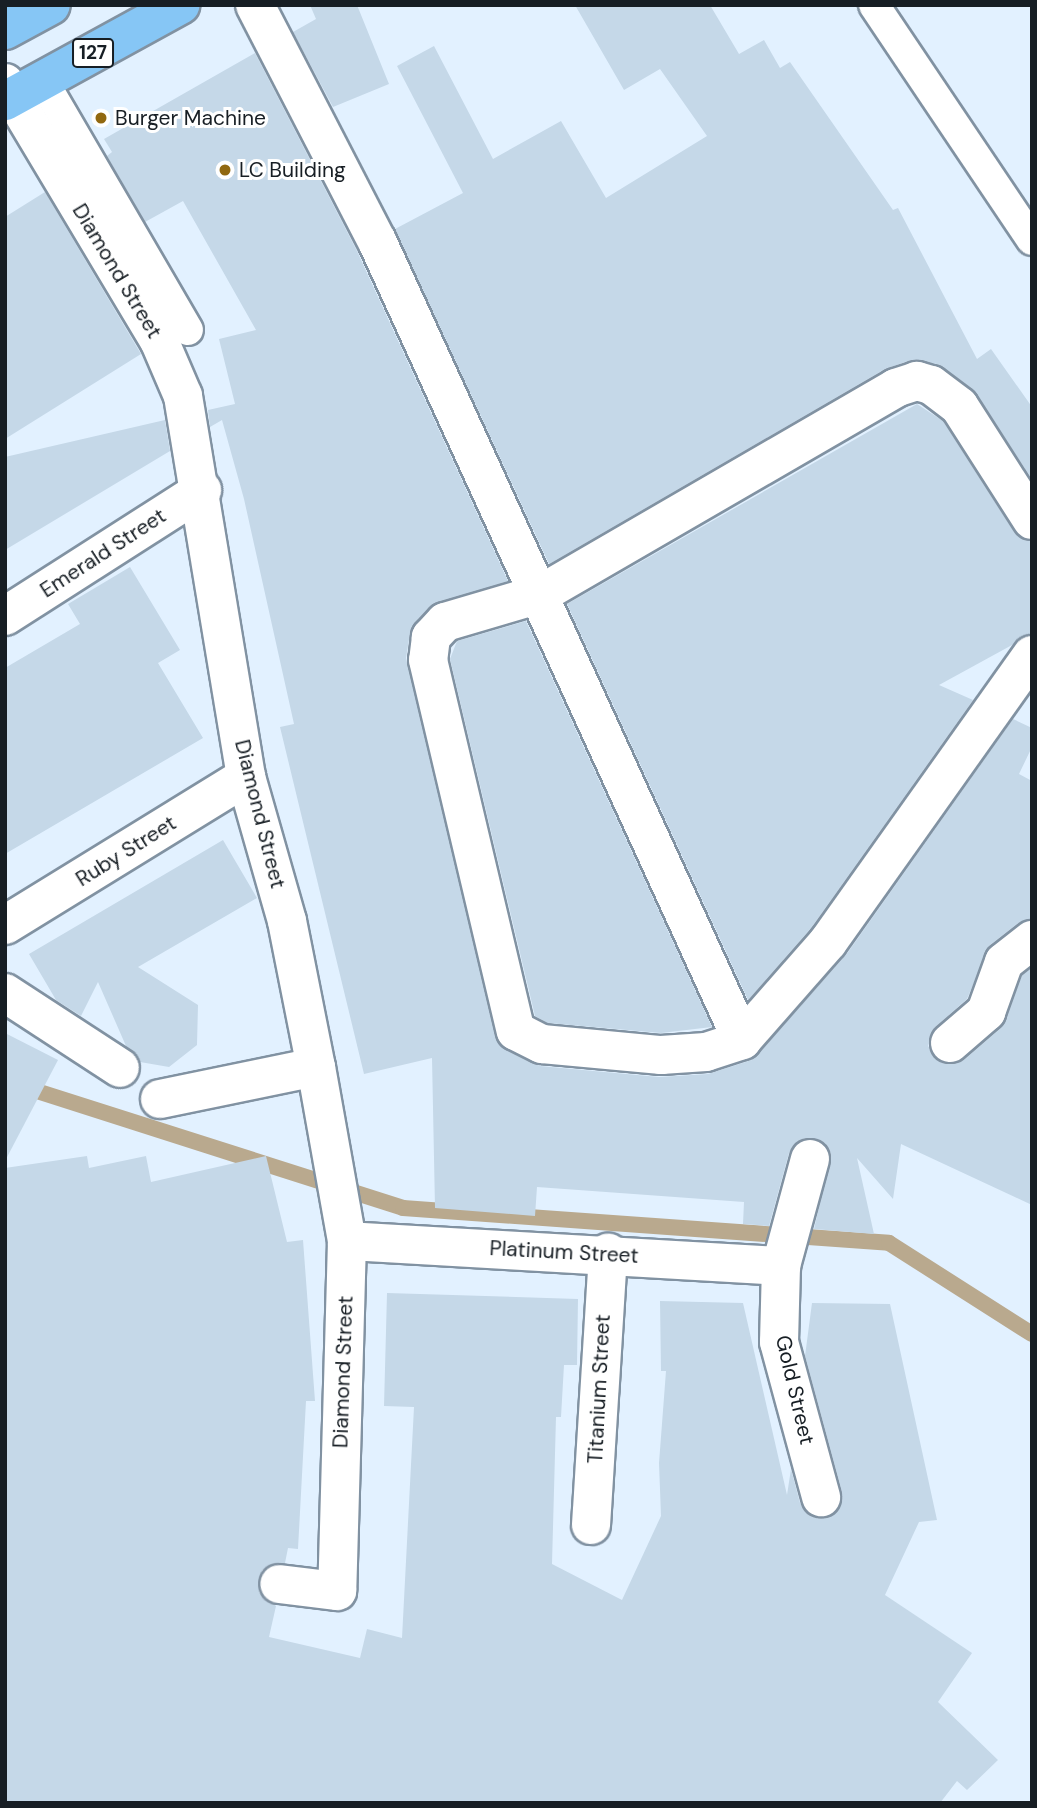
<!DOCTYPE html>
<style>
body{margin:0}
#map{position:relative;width:1037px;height:1808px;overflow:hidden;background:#e2f1ff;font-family:"DM Sans",sans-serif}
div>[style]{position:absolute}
.stream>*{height:16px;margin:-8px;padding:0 8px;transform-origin:8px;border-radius:8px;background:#b9a98e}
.building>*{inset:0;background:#c5d8e8}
.roads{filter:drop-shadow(2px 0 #8192a2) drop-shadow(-2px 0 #8192a2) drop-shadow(0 2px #8192a2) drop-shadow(0 -2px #8192a2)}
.service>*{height:30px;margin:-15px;padding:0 15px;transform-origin:15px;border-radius:15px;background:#fff}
.minor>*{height:38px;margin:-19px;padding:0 19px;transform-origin:19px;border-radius:19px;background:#fff}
.primary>*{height:38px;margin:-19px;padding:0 19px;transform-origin:19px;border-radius:19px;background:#86c6f5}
.dots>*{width:19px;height:19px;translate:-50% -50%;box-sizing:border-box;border:4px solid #fff;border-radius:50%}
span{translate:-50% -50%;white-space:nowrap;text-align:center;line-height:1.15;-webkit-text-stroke:6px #fff;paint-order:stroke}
.shield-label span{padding:2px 5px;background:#fff;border:2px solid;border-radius:5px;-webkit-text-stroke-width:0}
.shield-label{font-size:19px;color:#171e24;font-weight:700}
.poi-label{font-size:21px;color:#171e24}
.left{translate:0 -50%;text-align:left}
.street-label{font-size:21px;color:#171e24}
.frame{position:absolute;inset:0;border:7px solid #171e24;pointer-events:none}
</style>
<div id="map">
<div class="stream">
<div style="left:21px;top:1086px;width:401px;rotate:17.7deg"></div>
<div style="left:403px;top:1208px;width:487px;rotate:4.1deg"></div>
<div style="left:889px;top:1243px;width:169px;rotate:32.5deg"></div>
</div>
<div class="building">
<div style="clip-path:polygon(310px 5px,357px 5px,389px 84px,333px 107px,293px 32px,316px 19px)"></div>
<div style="clip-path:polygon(575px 5px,710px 5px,739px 54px,764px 40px,780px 68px,790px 62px,893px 210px,898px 208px,977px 359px,991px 349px,1032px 407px,1032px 479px,972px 389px,937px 364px,911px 360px,885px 369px,549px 564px,395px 229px,463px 193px,397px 66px,434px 46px,493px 159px,561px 121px,606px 198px,707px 136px,660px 69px,624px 90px)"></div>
<div style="clip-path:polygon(255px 53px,357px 251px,508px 581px,430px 607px,410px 633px,406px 658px,499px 1044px,540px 1066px,659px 1077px,708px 1074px,752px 1060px,846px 955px,1013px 719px,1032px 728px,1032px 747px,1019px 774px,1032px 781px,1032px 919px,1018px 923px,990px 945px,967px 999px,935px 1027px,928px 1046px,942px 1063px,964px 1060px,1001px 1028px,1022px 975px,1032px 968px,1032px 1205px,901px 1144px,893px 1199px,857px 1158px,874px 1234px,814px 1229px,831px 1154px,825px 1143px,805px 1138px,789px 1153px,769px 1226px,743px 1224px,744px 1202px,537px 1187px,535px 1216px,435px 1208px,432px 1058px,364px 1074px,280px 727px,294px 724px,244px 499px,222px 420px,210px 427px,208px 410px,235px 404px,219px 339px,256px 330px,183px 201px,145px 222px,107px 156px,112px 152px,104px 139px)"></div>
<div style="clip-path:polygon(45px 192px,141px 354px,5px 439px,5px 217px)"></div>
<div style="clip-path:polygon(917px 404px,943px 421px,1014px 532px,1032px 542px,1032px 634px,939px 685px,973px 700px,811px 928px,748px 1000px,567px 604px)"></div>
<div style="clip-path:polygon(165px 420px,170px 451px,5px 550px,5px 457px)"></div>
<div style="clip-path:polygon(130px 567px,180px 650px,158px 663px,203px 738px,5px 854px,5px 668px,80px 624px,68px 604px)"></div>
<div style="clip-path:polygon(526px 621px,712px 1027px,661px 1033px,548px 1023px,535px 1016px,450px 659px,457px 641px)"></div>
<div style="clip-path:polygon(223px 840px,257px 898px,138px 967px,198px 1005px,197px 1045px,169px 1067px,140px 1062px,126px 1046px,98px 982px,81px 1016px,56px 1000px,29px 954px)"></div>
<div style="clip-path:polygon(5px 1033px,58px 1060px,5px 1161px)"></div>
<div style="clip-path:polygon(87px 1156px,89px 1168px,146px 1156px,151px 1182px,266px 1156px,287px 1242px,303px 1240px,315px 1401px,306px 1401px,298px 1549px,288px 1548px,285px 1563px,262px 1570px,259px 1592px,276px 1606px,269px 1637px,360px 1658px,367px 1629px,402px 1638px,414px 1407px,384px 1406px,387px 1293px,578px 1299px,577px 1365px,564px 1365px,561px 1417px,556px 1417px,552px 1564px,622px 1600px,661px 1516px,659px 1463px,666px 1371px,661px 1371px,660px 1301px,743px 1303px,787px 1495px,791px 1469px,800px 1503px,816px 1518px,836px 1513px,842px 1492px,805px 1356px,812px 1303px,890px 1304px,937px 1520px,919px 1522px,885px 1595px,972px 1653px,938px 1702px,998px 1760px,967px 1790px,957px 1781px,940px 1803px,5px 1803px,5px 1168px)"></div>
</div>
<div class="roads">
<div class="service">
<div style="left:874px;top:5px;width:283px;rotate:56.1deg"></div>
<div style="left:43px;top:81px;width:288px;rotate:59.8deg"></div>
</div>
<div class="minor">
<div style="left:255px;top:5px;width:266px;rotate:62.7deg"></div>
<div style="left:377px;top:241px;width:878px;rotate:65.45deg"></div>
<div style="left:5px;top:83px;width:300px;rotate:59.1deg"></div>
<div style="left:159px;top:340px;width:61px;rotate:66.8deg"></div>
<div style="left:183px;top:396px;width:386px;rotate:80.6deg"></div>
<div style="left:246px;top:777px;width:150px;rotate:74.1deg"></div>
<div style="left:287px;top:921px;width:149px;rotate:78.8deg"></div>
<div style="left:316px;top:1067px;width:177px;rotate:79.9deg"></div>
<div style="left:347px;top:1241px;width:350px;rotate:91.6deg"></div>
<div style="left:337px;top:1591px;width:58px;rotate:-173.1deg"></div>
<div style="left:1032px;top:520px;width:135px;rotate:-122.6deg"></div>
<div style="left:959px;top:406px;width:35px;rotate:-143deg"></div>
<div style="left:931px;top:385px;width:15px;rotate:-164deg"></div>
<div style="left:917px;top:381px;width:22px;rotate:162deg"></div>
<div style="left:896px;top:388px;width:411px;rotate:149.9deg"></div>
<div style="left:540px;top:594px;width:99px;rotate:163.6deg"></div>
<div style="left:445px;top:622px;width:21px;rotate:133deg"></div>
<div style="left:431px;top:637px;width:23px;rotate:97deg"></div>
<div style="left:428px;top:660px;width:381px;rotate:76.7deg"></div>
<div style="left:516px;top:1031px;width:29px;rotate:27deg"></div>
<div style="left:542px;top:1044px;width:120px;rotate:5.3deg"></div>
<div style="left:661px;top:1055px;width:45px;rotate:-3.8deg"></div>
<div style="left:706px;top:1052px;width:38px;rotate:-18deg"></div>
<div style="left:742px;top:1040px;width:130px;rotate:-48.7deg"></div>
<div style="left:828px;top:942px;width:352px;rotate:-54.6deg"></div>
<div style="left:5px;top:616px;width:234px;rotate:-32.6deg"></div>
<div style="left:5px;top:925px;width:283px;rotate:-31.6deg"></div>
<div style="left:5px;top:993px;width:137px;rotate:33.1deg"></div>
<div style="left:950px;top:1043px;width:48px;rotate:-40.7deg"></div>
<div style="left:986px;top:1012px;width:53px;rotate:-70.2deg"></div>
<div style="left:1004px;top:962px;width:36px;rotate:-38deg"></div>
<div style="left:160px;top:1099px;width:159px;rotate:-11.6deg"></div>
<div style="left:810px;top:1159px;width:111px;rotate:105.2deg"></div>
<div style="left:781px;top:1266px;width:76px;rotate:91.5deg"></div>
<div style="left:779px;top:1342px;width:161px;rotate:74.8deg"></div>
<div style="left:347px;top:1241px;width:435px;rotate:3.3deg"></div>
<div style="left:591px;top:1525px;width:273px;rotate:-86.4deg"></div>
</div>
<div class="primary">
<div style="left:5px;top:30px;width:52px;rotate:-28.5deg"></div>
<div style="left:5px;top:101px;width:200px;rotate:-28.7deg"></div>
</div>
</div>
<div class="dots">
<div style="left:101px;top:118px;background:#916810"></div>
<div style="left:225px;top:170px;background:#916810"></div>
</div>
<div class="shield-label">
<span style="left:93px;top:53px">127</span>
</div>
<div class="poi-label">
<span class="left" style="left:115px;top:118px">Burger Machine</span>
<span class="left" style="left:239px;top:170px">LC Building</span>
</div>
<div class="street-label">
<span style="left:117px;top:271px;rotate:59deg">Diamond Street</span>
<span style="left:103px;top:553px;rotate:-33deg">Emerald Street</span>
<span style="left:260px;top:814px;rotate:76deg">Diamond Street</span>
<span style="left:126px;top:851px;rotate:-32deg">Ruby Street</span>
<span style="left:564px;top:1252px;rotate:3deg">Platinum Street</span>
<span style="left:343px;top:1372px;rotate:-88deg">Diamond Street</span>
<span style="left:599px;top:1389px;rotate:-87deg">Titanium Street</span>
<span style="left:795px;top:1390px;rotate:77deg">Gold Street</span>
</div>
<div class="frame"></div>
</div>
